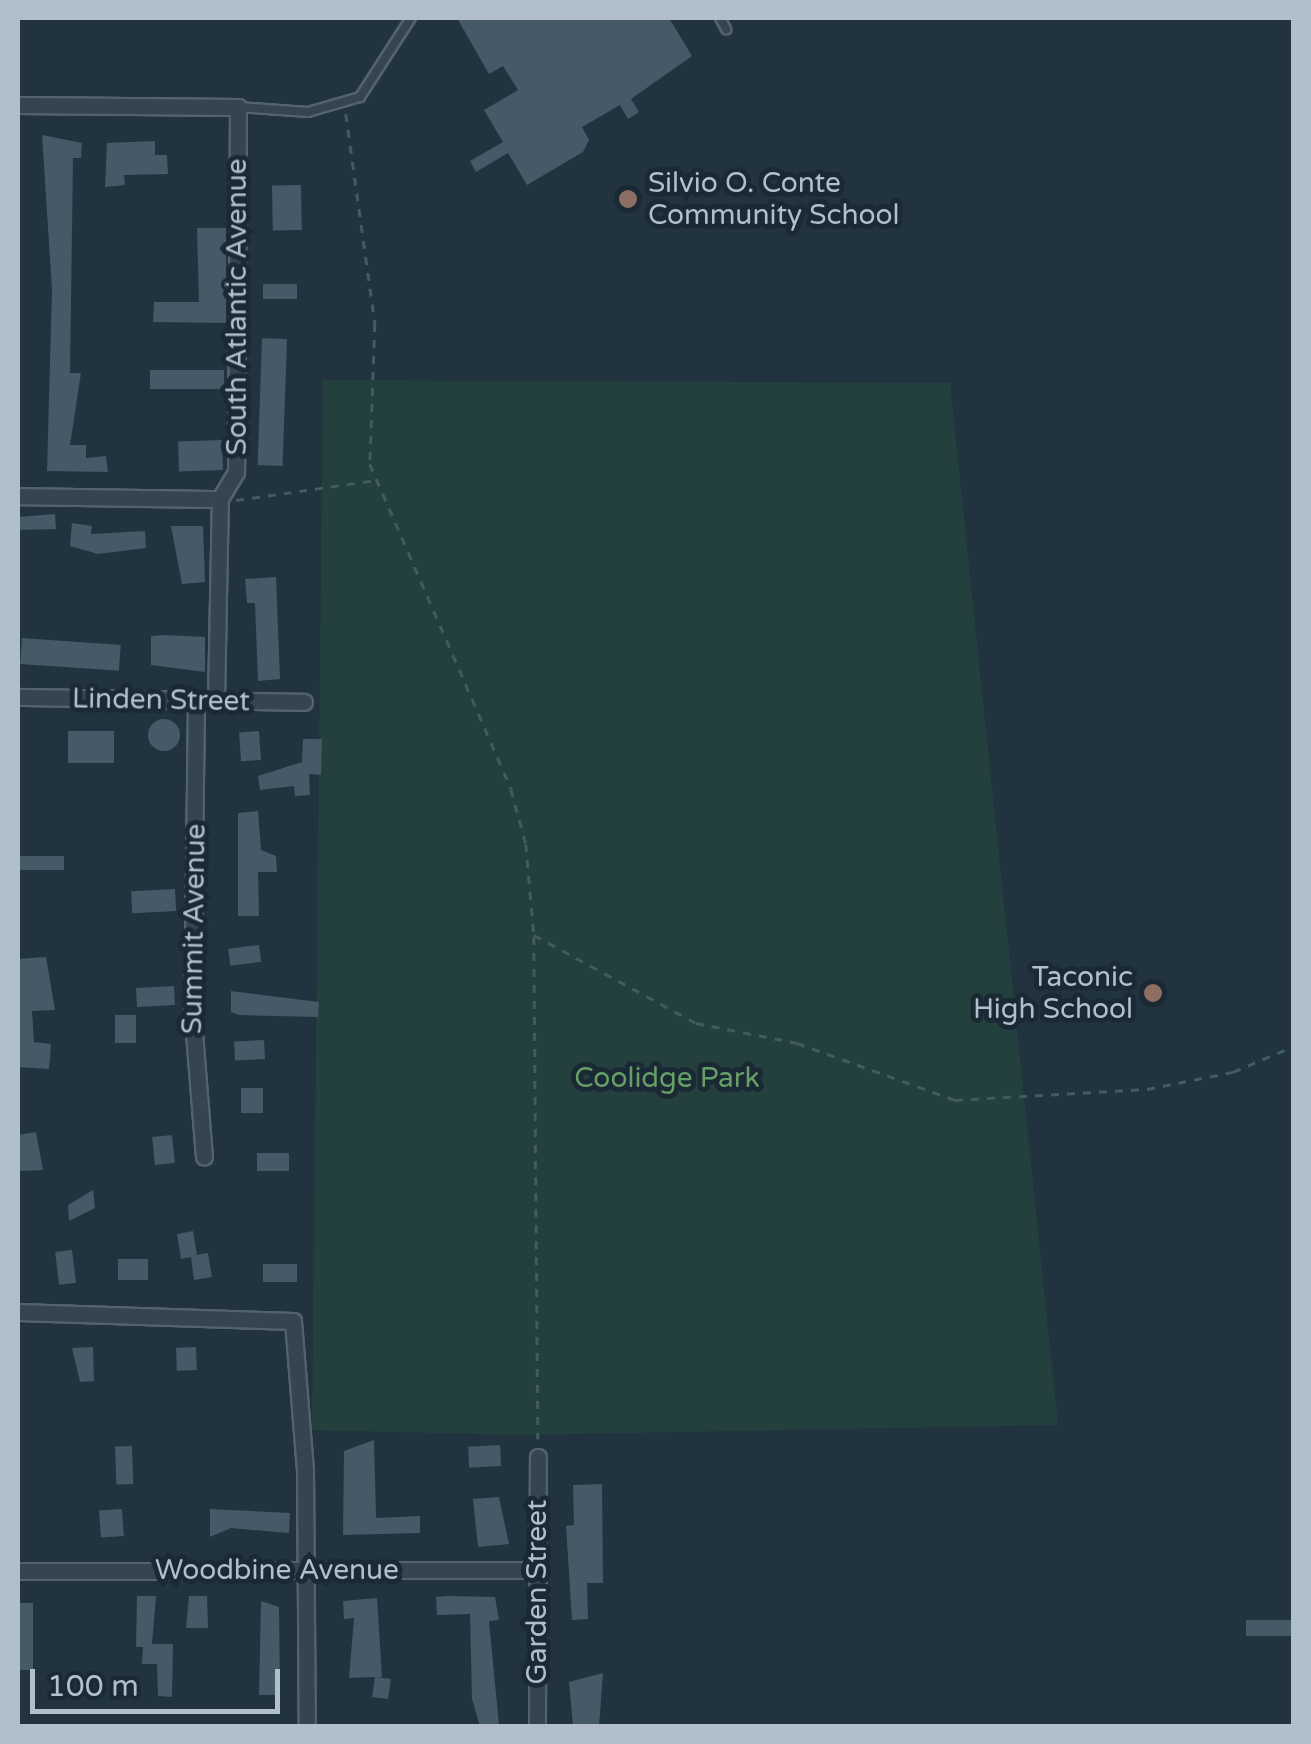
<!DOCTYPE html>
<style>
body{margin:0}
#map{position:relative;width:1311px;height:1744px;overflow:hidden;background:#21333f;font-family:"Varela Round",sans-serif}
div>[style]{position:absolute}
.green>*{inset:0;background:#23403e}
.building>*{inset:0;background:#455966;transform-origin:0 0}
.round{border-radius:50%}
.path>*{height:2.5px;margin-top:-1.25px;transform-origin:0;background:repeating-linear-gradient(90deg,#415c5a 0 8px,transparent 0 16px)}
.roads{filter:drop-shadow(2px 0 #53626d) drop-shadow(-2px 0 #53626d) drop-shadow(0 2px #53626d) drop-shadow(0 -2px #53626d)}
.service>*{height:8px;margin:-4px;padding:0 4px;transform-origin:4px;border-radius:4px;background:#35454f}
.minor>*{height:15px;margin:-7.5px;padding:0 7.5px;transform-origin:7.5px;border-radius:7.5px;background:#35454f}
.dots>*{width:28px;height:28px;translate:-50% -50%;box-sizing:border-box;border:5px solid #1a2934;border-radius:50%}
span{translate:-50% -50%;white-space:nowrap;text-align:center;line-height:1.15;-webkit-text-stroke:10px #1a2934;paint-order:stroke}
.poi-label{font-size:28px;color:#b1bfca}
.left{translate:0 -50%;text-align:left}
.right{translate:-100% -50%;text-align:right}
.street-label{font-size:28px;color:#b1bfca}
.park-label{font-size:28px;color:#669e68}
.frame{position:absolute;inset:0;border:20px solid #b1bfca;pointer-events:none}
.scale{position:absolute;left:30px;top:1669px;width:250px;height:45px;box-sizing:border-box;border:5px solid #b1bfca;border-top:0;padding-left:12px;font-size:30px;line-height:35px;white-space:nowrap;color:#b1bfca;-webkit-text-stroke:8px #1a2934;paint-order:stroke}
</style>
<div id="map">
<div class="green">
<div style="clip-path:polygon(323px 380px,950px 383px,1058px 1425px,517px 1435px,312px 1430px)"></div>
</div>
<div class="building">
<div style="clip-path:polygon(457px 18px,669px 18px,692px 56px,631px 99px,639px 112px,628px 119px,620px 105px,582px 127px,589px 140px,583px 152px,527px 185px,508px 153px,476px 172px,470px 161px,503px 142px,484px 110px,518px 90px,503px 66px,489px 74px)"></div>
<div style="clip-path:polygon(42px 135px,82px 143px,81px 158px,73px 158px,70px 373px,81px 373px,70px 445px,86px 445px,86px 458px,106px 456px,108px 472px,47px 471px,52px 289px)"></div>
<div style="clip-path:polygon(155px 141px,155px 155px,167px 155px,168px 174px,124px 175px,125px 185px,105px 187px,107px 143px)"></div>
<div style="left:301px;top:185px;width:45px;height:29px;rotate:89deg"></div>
<div style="clip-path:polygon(197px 228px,226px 228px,226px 323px,153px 322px,154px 302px,199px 302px)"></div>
<div style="left:297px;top:284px;width:15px;height:34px;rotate:90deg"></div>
<div style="left:287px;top:339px;width:127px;height:25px;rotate:92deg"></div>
<div style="left:150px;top:370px;width:74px;height:19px"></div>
<div style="left:222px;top:440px;width:30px;height:44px;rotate:88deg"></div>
<div style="clip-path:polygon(55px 514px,56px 529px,18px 530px,18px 517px)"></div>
<div style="clip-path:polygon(72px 523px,92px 526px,91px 534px,145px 531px,146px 548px,98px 554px,70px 546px)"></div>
<div style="clip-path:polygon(171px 526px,203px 526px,205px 582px,182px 584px)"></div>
<div style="clip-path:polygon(276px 577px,280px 679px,258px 681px,255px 603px,247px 603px,245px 579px)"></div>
<div style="clip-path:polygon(165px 635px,205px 637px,205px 672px,151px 665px,151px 636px)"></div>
<div style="left:22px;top:638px;width:99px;height:26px;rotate:4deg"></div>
<div class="round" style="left:148px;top:719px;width:32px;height:32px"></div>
<div style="left:114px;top:731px;width:32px;height:46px;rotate:90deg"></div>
<div style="left:259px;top:731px;width:29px;height:20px;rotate:86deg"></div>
<div style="clip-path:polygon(303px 739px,322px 739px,321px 775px,309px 774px,310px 795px,295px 796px,294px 786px,260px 790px,258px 776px,302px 762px)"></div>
<div style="clip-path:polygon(258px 811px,261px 850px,276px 856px,277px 872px,258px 872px,259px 916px,238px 916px,238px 813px)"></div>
<div style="left:64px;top:856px;width:14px;height:46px;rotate:90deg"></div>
<div style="left:175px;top:889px;width:22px;height:44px;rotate:87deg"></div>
<div style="left:259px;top:945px;width:17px;height:31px;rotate:83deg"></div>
<div style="clip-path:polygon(46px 957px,55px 1010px,32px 1011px,34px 1042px,51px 1044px,49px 1069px,18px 1067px,18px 959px)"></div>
<div style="left:174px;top:986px;width:19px;height:38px;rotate:87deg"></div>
<div style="clip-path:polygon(231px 991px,319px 1002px,318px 1017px,239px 1015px,231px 1012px)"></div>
<div style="left:115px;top:1015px;width:21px;height:28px"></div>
<div style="left:264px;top:1040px;width:19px;height:30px;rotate:87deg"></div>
<div style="left:241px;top:1088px;width:22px;height:25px"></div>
<div style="clip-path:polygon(36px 1132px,43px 1170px,18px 1171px,18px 1135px)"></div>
<div style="left:172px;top:1135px;width:28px;height:20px;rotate:84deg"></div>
<div style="left:289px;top:1153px;width:18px;height:32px;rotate:90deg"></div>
<div style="clip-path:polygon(93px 1190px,95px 1208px,69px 1221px,68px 1205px)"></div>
<div style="clip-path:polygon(193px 1231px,197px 1255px,208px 1253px,212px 1277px,194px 1280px,191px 1257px,181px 1259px,177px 1234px)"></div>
<div style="left:72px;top:1250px;width:33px;height:17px;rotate:83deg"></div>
<div style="left:148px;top:1259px;width:21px;height:30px;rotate:90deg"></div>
<div style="left:297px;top:1264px;width:18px;height:34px;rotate:90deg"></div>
<div style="clip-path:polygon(93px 1347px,94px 1381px,80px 1382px,72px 1348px)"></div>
<div style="left:196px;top:1347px;width:23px;height:20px;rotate:88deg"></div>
<div style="clip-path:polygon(374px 1440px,376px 1518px,420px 1516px,420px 1533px,343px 1535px,344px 1451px)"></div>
<div style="left:500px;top:1445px;width:21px;height:32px;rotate:87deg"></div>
<div style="left:132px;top:1446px;width:38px;height:17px;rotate:88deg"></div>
<div style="clip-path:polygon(602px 1484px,603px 1583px,587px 1583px,588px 1619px,572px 1620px,566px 1526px,574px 1525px,573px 1485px)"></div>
<div style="clip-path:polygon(499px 1497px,509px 1544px,478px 1547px,473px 1499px)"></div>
<div style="left:122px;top:1509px;width:27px;height:23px;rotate:86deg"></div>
<div style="clip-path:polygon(210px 1509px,290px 1513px,289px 1533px,231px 1528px,210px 1537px)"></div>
<div style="clip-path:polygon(137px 1596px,156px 1596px,152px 1644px,173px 1644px,172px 1697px,158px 1696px,157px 1664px,142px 1664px,143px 1647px,136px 1647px)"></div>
<div style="clip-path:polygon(189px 1596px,207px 1596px,208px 1628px,186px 1628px)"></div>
<div style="clip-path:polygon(449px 1596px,495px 1597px,499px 1620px,489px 1621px,499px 1725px,480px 1726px,472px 1699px,470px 1614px,437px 1615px,436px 1597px)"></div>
<div style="clip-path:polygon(377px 1598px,382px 1677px,376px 1677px,391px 1679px,388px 1699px,372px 1697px,375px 1677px,349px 1678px,354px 1618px,344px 1619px,343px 1601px)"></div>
<div style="clip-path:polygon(261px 1601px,279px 1607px,280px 1695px,259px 1695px)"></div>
<div style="left:33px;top:1603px;width:67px;height:15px;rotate:90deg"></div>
<div style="left:1291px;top:1620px;width:16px;height:45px;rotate:90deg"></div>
<div style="clip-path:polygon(603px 1673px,599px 1726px,573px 1726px,569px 1682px)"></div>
</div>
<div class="path">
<div style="left:346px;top:114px;width:212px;rotate:82.1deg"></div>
<div style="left:375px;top:324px;width:140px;rotate:92deg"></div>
<div style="left:370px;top:464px;width:354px;rotate:66.5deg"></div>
<div style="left:511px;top:789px;width:57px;rotate:74.7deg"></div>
<div style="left:526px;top:844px;width:91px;rotate:85deg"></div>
<div style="left:534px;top:935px;width:184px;rotate:28.5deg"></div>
<div style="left:696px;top:1023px;width:103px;rotate:11.2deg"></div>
<div style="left:797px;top:1043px;width:168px;rotate:19.8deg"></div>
<div style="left:955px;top:1100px;width:192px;rotate:-3.3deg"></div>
<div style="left:1147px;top:1089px;width:88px;rotate:-11.2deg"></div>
<div style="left:1233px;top:1072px;width:66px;rotate:-23.1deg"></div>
<div style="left:236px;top:500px;width:141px;rotate:-8.1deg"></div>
<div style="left:534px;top:937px;width:502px;rotate:89.54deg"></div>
</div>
<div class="roads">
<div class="service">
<div style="left:720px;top:18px;width:13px;rotate:61deg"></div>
<div style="left:238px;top:107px;width:70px;rotate:4.1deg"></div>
<div style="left:308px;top:112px;width:54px;rotate:-16.1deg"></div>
<div style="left:360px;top:97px;width:94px;rotate:-57.2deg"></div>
</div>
<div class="minor">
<div style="left:18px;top:105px;width:220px;rotate:0.5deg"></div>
<div style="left:238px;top:107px;width:365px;rotate:90.3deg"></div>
<div style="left:236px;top:472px;width:31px;rotate:121deg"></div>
<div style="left:18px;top:496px;width:202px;rotate:0.9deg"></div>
<div style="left:18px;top:697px;width:286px;rotate:1deg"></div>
<div style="left:196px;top:701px;width:307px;rotate:90.7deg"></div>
<div style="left:192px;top:1008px;width:149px;rotate:85.4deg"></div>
<div style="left:216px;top:702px;width:203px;rotate:-88.9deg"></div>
<div style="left:18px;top:1312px;width:275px;rotate:1.9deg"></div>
<div style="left:293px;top:1321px;width:148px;rotate:85.4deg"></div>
<div style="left:305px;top:1469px;width:257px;rotate:89.6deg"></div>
<div style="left:18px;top:1571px;width:518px;rotate:-0.11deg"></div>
<div style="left:537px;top:1726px;width:269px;rotate:-89.8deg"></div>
</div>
</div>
<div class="dots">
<div style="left:628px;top:199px;background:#8d6e63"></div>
<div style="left:1153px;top:993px;background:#8d6e63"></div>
</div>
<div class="poi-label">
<span class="left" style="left:648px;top:199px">Silvio O. Conte<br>Community School</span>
<span class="right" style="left:1133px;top:993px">Taconic<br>High School</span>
</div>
<div class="street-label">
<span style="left:237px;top:307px;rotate:-90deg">South Atlantic Avenue</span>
<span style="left:161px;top:700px;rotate:1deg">Linden Street</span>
<span style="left:194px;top:929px;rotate:-89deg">Summit Avenue</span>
<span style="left:277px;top:1570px">Woodbine Avenue</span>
<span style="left:537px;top:1592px;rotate:-90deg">Garden Street</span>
</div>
<div class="park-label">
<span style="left:667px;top:1078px">Coolidge Park</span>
</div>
<div class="frame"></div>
<div class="scale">100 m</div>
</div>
